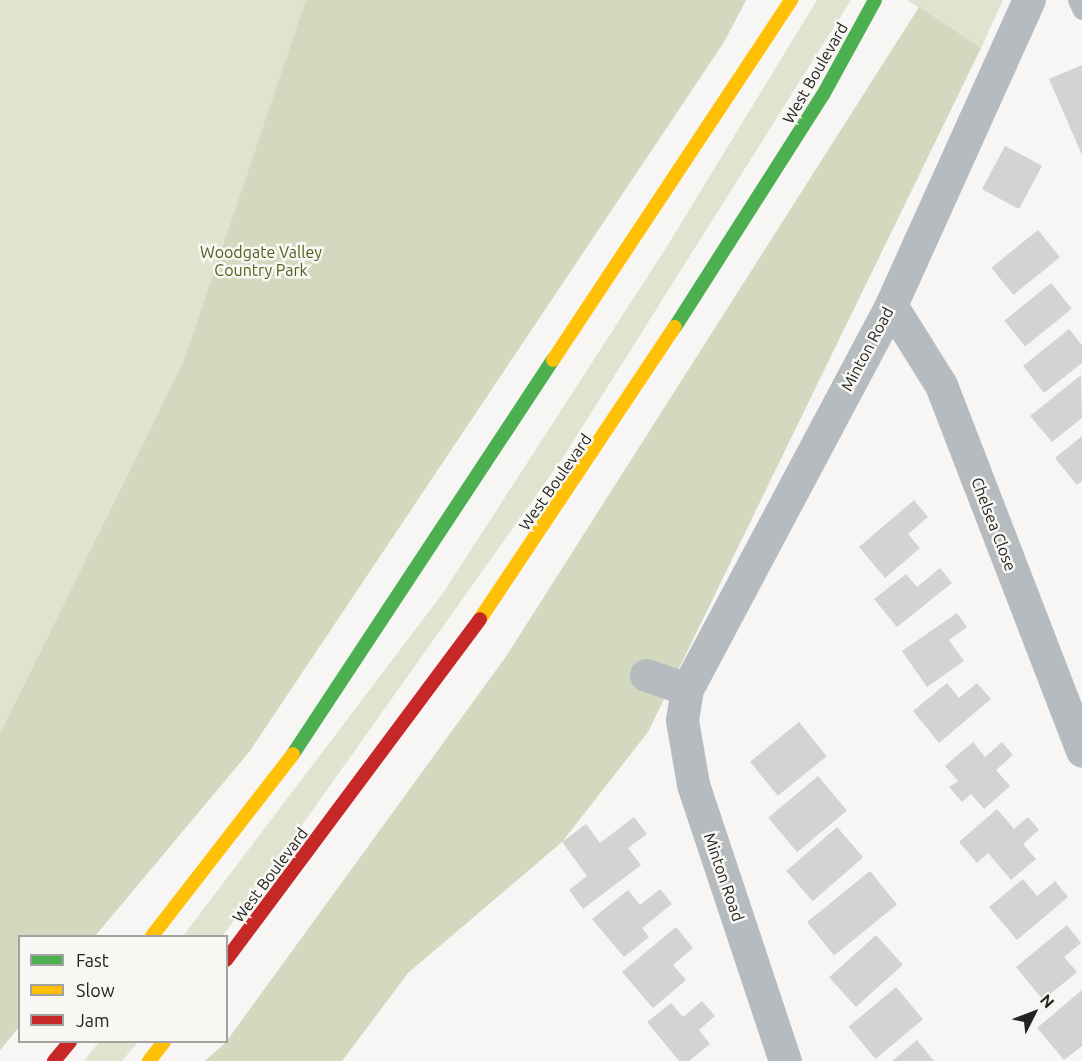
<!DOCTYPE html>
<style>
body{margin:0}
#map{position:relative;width:1082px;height:1061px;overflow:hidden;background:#f7f6f4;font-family:Ubuntu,sans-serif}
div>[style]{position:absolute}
.green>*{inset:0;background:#dfe4cf}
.forest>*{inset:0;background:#d3d8bf}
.building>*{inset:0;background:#d4d3d1;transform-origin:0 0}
.lane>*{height:18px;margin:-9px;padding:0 9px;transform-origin:9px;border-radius:9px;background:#b6bbbf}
.street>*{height:33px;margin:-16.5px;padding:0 16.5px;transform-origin:16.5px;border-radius:16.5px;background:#b6bbbf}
.fast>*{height:14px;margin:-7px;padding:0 7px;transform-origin:7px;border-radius:7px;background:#4caf50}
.slow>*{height:14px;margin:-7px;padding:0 7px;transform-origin:7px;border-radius:7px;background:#ffc107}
.jam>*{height:14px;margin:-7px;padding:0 7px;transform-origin:7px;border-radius:7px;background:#c62828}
span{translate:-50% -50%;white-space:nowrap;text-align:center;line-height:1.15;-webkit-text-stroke:5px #f8f7f3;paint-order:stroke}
.street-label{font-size:16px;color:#232321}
.park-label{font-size:16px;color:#525f1b}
.legend{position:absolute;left:18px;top:935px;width:210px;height:108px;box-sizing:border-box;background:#f8f7f3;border:2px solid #a3a29f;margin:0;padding:8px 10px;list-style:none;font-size:18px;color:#232321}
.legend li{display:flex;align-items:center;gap:12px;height:30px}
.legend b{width:30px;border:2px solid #a3a29f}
.north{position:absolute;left:1004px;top:983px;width:60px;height:60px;-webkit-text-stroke:4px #f8f7f3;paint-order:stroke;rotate:48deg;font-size:16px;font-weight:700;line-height:24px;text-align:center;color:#232321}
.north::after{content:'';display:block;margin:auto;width:21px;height:27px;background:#232321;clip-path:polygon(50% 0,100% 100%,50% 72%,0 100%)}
</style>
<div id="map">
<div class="green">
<div style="clip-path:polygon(0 0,746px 0,724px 42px,249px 752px,95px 936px,20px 936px,19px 1027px,0 1050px)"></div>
<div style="clip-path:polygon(817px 0,851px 0,562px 459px,233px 922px,222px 936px,183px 936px,443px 593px,666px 248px)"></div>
<div style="clip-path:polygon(907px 0,1003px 0,981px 48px)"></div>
<div style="clip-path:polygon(99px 1042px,138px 1042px,122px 1061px,84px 1061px)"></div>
</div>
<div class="forest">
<div style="clip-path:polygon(306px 0,746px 0,724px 42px,249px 752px,95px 936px,20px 936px,19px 1027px,0 1050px,0 734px,184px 361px)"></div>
<div style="clip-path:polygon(919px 7px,981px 48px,648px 732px,562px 842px,408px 973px,342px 1061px,205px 1061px,226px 1042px,507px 655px)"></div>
</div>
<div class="building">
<div style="clip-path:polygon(1082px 65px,1082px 155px,1049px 79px)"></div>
<div style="left:1005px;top:146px;width:42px;height:49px;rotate:28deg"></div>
<div style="left:1038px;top:230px;width:35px;height:60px;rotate:51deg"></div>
<div style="left:1051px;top:283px;width:33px;height:60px;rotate:51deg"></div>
<div style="clip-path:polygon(1069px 329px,1082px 345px,1082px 363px,1044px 393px,1023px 366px)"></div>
<div style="clip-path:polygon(1081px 375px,1082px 418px,1052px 442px,1030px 416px)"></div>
<div style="clip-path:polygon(1082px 436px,1082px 481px,1077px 485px,1055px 458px)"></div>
<div style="clip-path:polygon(914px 500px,928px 517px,908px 534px,920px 548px,885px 578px,859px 547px)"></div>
<div style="clip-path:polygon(940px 568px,952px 583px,897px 627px,874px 599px,906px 574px,917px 587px)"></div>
<div style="clip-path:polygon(957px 613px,967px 627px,949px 640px,964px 661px,927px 687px,902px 651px)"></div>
<div style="clip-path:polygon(947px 683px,959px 698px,977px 683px,991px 699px,939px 743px,913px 711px)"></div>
<div style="left:799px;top:722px;width:44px;height:63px;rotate:51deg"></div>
<div style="clip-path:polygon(973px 742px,985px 757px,1002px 742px,1013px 755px,996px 770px,1010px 786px,984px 809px,971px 794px,962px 802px,949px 787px,958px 781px,945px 766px)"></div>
<div style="left:818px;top:776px;width:45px;height:65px;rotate:50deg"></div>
<div style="clip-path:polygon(997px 809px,1014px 829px,1028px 817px,1039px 830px,1023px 844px,1036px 859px,1011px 880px,988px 853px,977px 863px,959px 842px)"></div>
<div style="clip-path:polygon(634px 817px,647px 834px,628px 848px,641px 865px,583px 909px,569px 890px,587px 876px,562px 842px,586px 824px,600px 843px)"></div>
<div style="left:837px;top:827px;width:40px;height:67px;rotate:49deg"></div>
<div style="left:870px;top:871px;width:43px;height:81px;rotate:51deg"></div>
<div style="clip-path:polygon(1023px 879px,1037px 896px,1055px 881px,1068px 897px,1017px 940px,989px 907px)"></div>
<div style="clip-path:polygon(660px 889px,672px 904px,642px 928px,649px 937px,624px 957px,592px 919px,628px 890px,640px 905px)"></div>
<div style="clip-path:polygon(1067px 925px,1081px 943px,1064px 957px,1077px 972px,1043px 1000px,1016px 967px)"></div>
<div style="clip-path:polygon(676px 927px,693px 948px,673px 965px,686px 980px,653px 1008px,622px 972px)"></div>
<div style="left:876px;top:935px;width:40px;height:63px;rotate:48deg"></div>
<div style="left:896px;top:987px;width:42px;height:62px;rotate:50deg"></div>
<div style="clip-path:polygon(1082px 990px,1082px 1046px,1064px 1060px,1037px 1028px)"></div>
<div style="clip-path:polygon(702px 1001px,715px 1016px,699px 1030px,710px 1044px,689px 1061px,679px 1061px,647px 1022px,671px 1003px,683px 1017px)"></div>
<div style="clip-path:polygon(917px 1040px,934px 1061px,892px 1061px)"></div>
</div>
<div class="lane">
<div style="left:1077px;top:0;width:12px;rotate:66deg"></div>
</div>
<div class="street">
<div style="left:891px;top:305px;width:94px;rotate:58deg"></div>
<div style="left:941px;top:385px;width:392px;rotate:68.9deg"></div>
<div style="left:646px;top:675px;width:43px;rotate:18.9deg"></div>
<div style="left:785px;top:1061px;width:292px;rotate:-108.4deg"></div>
<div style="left:693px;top:784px;width:65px;rotate:-99.8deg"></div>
<div style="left:682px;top:720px;width:31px;rotate:-81deg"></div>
<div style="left:687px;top:689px;width:435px;rotate:-62deg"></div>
<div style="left:891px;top:305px;width:335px;rotate:-65.7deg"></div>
</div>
<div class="fast">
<div style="left:675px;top:327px;width:275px;rotate:-57.5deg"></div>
<div style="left:823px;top:95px;width:108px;rotate:-61.3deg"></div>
<div style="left:293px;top:754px;width:472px;rotate:-56.6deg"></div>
</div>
<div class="slow">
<div style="left:553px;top:360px;width:432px;rotate:-56.5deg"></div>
<div style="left:480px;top:619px;width:351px;rotate:-56.3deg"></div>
<div style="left:152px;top:936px;width:230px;rotate:-52.2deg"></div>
<div style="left:149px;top:1061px;width:24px;rotate:-52deg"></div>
</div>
<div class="jam">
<div style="left:226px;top:960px;width:425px;rotate:-53.3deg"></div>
<div style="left:54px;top:1061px;width:25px;rotate:-50deg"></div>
</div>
<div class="street-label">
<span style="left:815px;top:73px;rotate:-60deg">West Boulevard</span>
<span style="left:867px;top:349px;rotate:-62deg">Minton Road</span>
<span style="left:555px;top:482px;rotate:-55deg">West Boulevard</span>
<span style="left:994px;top:524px;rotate:69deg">Chelsea Close</span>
<span style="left:270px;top:875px;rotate:-53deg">West Boulevard</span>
<span style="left:724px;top:877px;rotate:71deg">Minton Road</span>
</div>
<div class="park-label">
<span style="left:261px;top:261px">Woodgate Valley<br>Country Park</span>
</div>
<ul class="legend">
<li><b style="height:8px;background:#4caf50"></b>Fast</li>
<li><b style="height:8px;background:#ffc107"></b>Slow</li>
<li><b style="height:8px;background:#c62828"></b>Jam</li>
</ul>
<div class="north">N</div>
</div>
